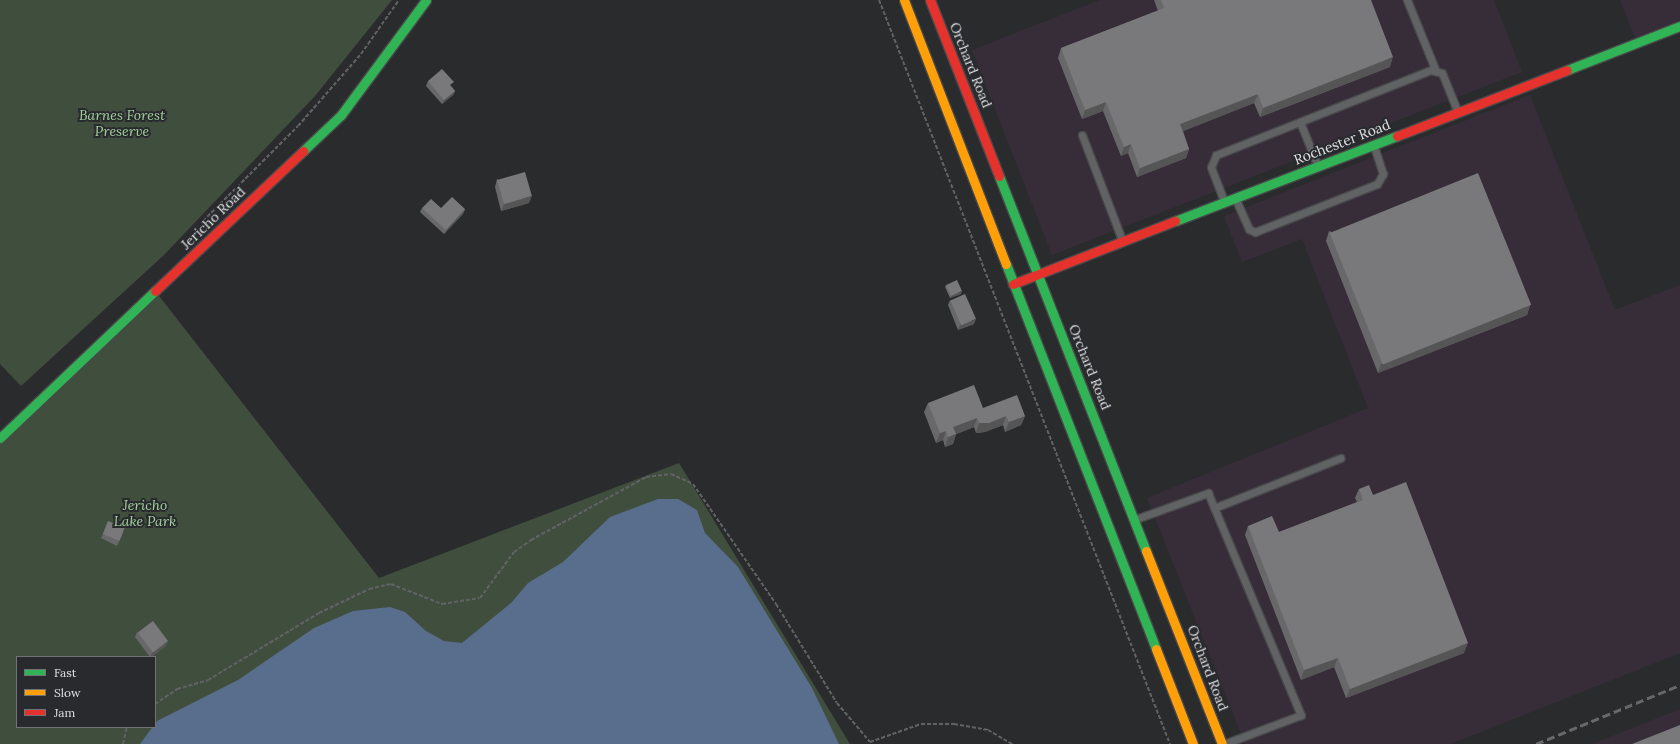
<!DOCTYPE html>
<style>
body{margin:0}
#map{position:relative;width:1680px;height:744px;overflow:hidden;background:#2a2b2d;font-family:Lora,serif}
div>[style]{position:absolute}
.industrial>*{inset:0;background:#372d39}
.green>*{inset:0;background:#404e3d}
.water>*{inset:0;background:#586e8c}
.path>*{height:2px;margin-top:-1px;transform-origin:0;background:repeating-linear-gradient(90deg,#616264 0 4px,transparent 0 6px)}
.roads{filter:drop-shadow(1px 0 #48494b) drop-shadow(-1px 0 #48494b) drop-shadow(0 1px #48494b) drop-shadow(0 -1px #48494b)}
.lane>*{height:7px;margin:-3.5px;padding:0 3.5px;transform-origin:3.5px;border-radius:3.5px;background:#616263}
.fast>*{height:9px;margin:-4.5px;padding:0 4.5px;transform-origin:4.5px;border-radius:4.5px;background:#30b455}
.slow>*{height:9px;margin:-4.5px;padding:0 4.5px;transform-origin:4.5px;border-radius:4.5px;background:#ff9f0a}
.jam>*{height:9px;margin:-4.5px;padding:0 4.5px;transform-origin:4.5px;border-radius:4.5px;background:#e5322d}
.rail>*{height:3px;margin-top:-1.5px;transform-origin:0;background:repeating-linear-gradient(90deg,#676869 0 8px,transparent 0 12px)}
.wall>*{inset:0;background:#68686a}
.shaded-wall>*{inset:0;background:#555556}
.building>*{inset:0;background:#79797b;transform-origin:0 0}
span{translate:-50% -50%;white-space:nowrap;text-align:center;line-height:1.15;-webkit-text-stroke:4px #292a2e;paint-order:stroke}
.street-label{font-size:14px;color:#dfe0e2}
.park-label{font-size:14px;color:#a3d29d;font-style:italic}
.legend{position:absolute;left:16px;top:656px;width:140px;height:72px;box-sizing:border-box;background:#292a2e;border:1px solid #727376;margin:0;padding:5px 7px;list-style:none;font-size:12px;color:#dfe0e2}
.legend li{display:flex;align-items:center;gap:8px;height:20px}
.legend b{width:20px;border:1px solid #727376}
</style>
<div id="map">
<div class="industrial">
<div style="clip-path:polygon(1100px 0,1494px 0,1522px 72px,1052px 255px,972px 50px)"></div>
<div style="clip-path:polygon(1620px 0,1680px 0,1680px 20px,1635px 38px)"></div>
<div style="clip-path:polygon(1530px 95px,1615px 310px,1680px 285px,1680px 653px,1451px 744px,1245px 744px,1147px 498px,1368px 408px,1302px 239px,1242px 262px,1224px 216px)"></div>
<div style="clip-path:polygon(1680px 709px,1680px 744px,1592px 744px)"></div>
</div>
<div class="green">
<div style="clip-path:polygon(0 0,392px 0,315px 96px,164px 255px,21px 386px,0 364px)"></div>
<div style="clip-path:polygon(evenodd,156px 292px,379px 578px,679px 463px,850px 744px,0 744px,0 438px,156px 292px,17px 657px,155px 657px,155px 727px,17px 727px,17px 657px)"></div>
</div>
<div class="water">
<div style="clip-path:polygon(658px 499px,678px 499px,697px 510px,705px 533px,738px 567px,812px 688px,839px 744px,140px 744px,157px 721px,238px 680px,314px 628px,353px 611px,390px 607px,405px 612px,426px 631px,444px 641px,462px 643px,512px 602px,528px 583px,563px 562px,610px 517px)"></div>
</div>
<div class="path">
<div style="left:879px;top:0;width:799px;rotate:68.64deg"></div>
<div style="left:203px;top:221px;width:134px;rotate:-45deg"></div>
<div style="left:298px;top:126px;width:96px;rotate:-48.8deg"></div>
<div style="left:361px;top:54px;width:66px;rotate:-54.9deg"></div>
<div style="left:155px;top:704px;width:27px;rotate:-34deg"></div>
<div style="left:177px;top:689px;width:32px;rotate:-16deg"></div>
<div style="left:208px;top:680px;width:130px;rotate:-31.1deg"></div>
<div style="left:319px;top:613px;width:55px;rotate:-25.6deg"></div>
<div style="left:369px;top:589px;width:23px;rotate:-13deg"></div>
<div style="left:391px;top:584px;width:55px;rotate:21.4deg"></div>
<div style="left:442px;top:604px;width:38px;rotate:-9deg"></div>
<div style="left:480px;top:598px;width:57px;rotate:-53.5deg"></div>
<div style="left:514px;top:552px;width:21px;rotate:-35deg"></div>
<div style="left:531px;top:540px;width:131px;rotate:-28.7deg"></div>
<div style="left:646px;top:477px;width:25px;rotate:-7deg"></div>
<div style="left:671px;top:474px;width:24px;rotate:24deg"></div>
<div style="left:693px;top:484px;width:146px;rotate:55.3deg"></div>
<div style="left:776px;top:604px;width:116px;rotate:58.4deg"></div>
<div style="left:837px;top:703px;width:51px;rotate:49.8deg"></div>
<div style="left:870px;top:742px;width:54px;rotate:-19.4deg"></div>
<div style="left:921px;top:724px;width:33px"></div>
<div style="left:954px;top:724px;width:35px;rotate:10deg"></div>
<div style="left:988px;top:730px;width:28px;rotate:30deg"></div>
<div style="left:123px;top:744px;width:17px;rotate:-77deg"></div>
</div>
<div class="roads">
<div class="lane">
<div style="left:1407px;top:0;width:74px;rotate:67.9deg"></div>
<div style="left:1300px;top:122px;width:45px;rotate:68deg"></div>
<div style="left:1082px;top:135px;width:112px;rotate:69.1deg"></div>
<div style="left:1236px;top:200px;width:32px;rotate:66deg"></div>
<div style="left:1249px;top:229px;width:7px;rotate:27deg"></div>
<div style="left:1255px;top:232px;width:131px;rotate:-21.5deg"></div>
<div style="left:1377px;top:184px;width:12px;rotate:-59deg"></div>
<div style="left:1383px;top:174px;width:29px;rotate:-108deg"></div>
<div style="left:1224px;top:201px;width:36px;rotate:-111deg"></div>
<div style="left:1211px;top:167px;width:13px;rotate:-67deg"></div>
<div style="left:1216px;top:155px;width:231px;rotate:-21.6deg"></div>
<div style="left:1431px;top:70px;width:11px;rotate:15deg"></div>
<div style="left:1442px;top:73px;width:40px;rotate:68deg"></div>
<div style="left:1214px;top:508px;width:136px;rotate:-21.6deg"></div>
<div style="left:1136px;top:519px;width:77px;rotate:-19.9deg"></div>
<div style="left:1208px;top:493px;width:241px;rotate:67.3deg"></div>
<div style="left:1301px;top:715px;width:82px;rotate:159.4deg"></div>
</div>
<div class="fast">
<div style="left:1567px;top:70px;width:121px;rotate:-21.3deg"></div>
<div style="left:303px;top:151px;width:52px;rotate:-43.5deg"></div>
<div style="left:341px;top:115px;width:143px;rotate:-53.5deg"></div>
<div style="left:999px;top:176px;width:403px;rotate:68.6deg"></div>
<div style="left:1175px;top:221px;width:238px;rotate:-21deg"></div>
<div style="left:1006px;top:264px;width:413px;rotate:68.7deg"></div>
<div style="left:0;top:438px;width:214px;rotate:-43.5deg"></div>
</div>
<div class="slow">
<div style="left:904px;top:0;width:283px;rotate:68.9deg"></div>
<div style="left:1146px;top:551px;width:207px;rotate:68.5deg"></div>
<div style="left:1156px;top:649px;width:102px;rotate:68.7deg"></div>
</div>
<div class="jam">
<div style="left:930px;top:0;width:189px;rotate:68.6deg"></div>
<div style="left:1397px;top:136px;width:182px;rotate:-21.2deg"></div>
<div style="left:1013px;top:284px;width:174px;rotate:-21.3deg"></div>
<div style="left:155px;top:291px;width:204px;rotate:-43.4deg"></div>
</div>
</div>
<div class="rail">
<div style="left:1536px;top:744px;width:156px;rotate:-22.3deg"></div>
</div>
<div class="wall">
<div style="clip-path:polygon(1154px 0,1371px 0,1390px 67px,1260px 117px,1254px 103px,1183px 131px,1189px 149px,1186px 158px,1137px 177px,1128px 153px,1121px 156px,1103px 111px,1082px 119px,1058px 58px,1061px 48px,1158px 11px)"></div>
<div style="clip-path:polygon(428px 81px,452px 87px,455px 91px,453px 95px,442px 104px,426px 86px)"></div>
<div style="clip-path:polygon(497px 179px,529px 203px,501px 211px,495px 187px)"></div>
<div style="clip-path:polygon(422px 208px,465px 209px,463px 214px,444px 234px,420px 212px)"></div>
<div style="clip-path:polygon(1329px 231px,1530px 305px,1527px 315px,1378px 373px,1326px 241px)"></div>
<div style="clip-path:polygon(946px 285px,961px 294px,950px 298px,945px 287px)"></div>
<div style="clip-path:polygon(950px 300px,974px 324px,958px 330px,948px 305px)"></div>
<div style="clip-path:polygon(928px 403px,983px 408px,1025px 416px,1021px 425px,1005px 432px,1003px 425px,985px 432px,976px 433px,974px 427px,956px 434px,953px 444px,945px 447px,943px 440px,936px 443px,924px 412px)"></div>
<div style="clip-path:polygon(1359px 489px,1373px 495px,1464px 653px,1346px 698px,1334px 667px,1301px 680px,1245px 535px,1248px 526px,1279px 532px,1357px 502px,1355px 498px)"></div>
<div style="clip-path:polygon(123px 533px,117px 546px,101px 538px,103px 534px)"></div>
<div style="clip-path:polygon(137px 632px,166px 646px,151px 657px,150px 657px,135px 637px)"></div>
</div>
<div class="shaded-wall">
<div style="clip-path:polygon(1393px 57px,1390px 67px,1260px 117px,1263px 108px)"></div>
<div style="clip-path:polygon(455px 91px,453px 95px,442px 104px,444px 100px)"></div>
<div style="clip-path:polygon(1258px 94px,1254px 103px,1176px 134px,1180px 124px)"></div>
<div style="clip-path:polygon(1106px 102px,1103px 111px,1082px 119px,1085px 110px)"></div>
<div style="clip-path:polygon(1131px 144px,1128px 153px,1121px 156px,1124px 147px)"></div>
<div style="clip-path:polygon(1189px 149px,1186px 158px,1137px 177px,1140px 168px)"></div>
<div style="clip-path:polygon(532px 196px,529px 203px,501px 211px,504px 204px)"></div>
<div style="clip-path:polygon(465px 209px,463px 214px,444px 234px,446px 230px)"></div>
<div style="clip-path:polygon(962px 291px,961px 294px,950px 298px,951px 296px)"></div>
<div style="clip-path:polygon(1530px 305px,1527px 315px,1378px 373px,1381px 364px)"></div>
<div style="clip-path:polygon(976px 319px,974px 324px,958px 330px,960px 325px)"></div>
<div style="clip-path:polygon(1006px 416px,1003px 425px,985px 432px,976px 433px,979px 423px)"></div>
<div style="clip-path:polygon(1025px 416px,1021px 425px,1005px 432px,1009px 422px)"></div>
<div style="clip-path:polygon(977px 418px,974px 427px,950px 437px,953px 427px)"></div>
<div style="clip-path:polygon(946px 431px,943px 440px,936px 443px,940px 433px)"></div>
<div style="clip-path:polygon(956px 434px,953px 444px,945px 447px,948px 437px)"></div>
<div style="clip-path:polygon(168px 641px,166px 646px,150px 657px,152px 653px)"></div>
<div style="clip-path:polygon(1468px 643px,1464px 653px,1346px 698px,1350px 689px)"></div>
<div style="clip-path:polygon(1338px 658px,1334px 667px,1301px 680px,1304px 670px)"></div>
</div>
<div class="building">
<div style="clip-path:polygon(1161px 0,1371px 0,1393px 57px,1263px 108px,1258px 94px,1180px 124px,1189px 149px,1140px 168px,1131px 144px,1124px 147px,1106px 102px,1085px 110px,1061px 48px,1164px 8px)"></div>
<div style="clip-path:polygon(442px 69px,454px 82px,450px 85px,455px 91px,444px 100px,428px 81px)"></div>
<div style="left:525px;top:172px;width:25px;height:29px;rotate:74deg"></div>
<div style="left:1478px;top:173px;width:142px;height:160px;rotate:68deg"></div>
<div style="clip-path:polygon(452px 197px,465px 209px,446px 230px,422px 208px,431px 199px,441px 208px)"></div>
<div style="left:957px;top:280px;width:12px;height:12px;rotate:66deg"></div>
<div style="left:965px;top:294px;width:27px;height:16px;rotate:66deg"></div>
<div style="clip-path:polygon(974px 385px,983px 408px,1017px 395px,1025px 416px,1009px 422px,1006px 416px,989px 423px,979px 423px,977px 418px,953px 427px,956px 434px,948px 437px,946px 431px,940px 433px,928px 403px)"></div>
<div style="clip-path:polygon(1406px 482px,1468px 643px,1350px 689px,1338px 658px,1304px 670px,1248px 526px,1272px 516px,1279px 532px,1363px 500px,1359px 489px,1369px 485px,1373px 495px)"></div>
<div style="left:108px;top:521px;width:18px;height:14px;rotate:22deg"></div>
<div style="left:153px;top:621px;width:25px;height:19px;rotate:53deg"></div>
<div style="clip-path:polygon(1680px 725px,1680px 744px,1632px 744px)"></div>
</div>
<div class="street-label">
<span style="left:971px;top:65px;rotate:68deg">Orchard Road</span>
<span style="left:1342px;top:142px;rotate:-21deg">Rochester Road</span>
<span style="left:213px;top:218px;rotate:-44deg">Jericho Road</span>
<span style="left:1090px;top:367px;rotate:68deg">Orchard Road</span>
<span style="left:1208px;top:668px;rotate:69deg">Orchard Road</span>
</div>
<div class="park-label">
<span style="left:122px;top:123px">Barnes Forest<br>Preserve</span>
<span style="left:145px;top:513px">Jericho<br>Lake Park</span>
</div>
<ul class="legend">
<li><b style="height:5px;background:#30b455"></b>Fast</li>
<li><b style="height:5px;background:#ff9f0a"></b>Slow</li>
<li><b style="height:5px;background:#e5322d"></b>Jam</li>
</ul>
</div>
